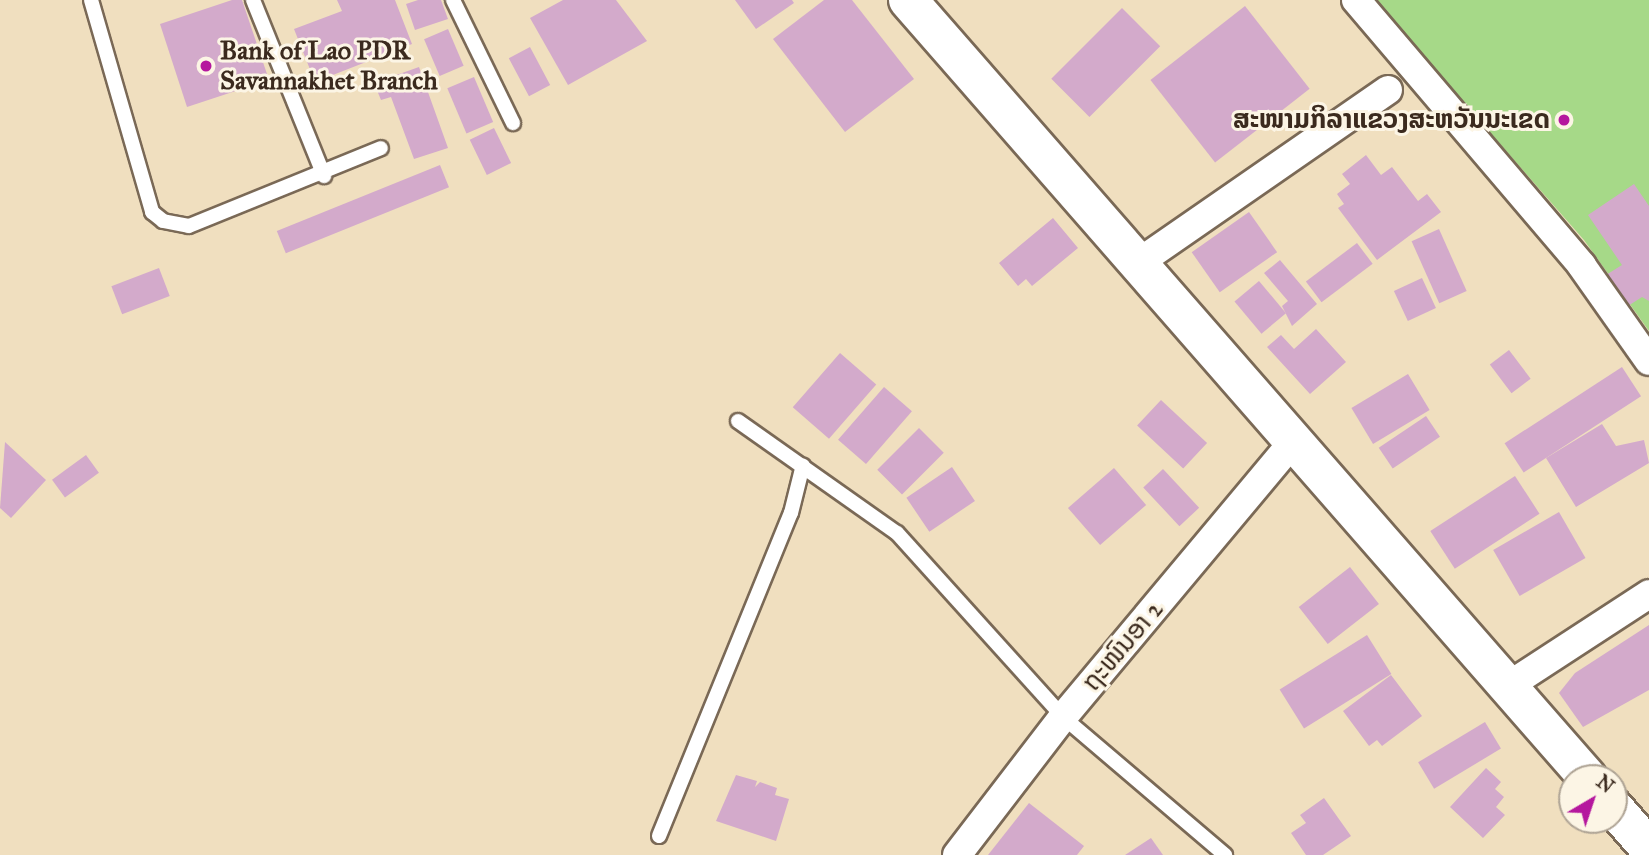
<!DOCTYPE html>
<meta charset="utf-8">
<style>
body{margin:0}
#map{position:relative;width:1649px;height:855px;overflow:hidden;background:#f0dfbf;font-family:"IM FELL Great Primer","Noto Sans Lao",serif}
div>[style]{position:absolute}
.green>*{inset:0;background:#a6d988}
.building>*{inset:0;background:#d3aacb;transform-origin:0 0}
.roads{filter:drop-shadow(2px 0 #7a6956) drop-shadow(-2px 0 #7a6956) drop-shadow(0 2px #7a6956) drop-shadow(0 -2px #7a6956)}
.lane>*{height:14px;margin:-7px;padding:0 7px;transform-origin:7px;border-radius:7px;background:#fff}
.street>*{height:28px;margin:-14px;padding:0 14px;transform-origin:14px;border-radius:14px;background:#fff}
.secondary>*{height:38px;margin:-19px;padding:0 19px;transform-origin:19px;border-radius:19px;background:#fff}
.dots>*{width:19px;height:19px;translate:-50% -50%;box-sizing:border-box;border:4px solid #fcf5e5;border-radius:50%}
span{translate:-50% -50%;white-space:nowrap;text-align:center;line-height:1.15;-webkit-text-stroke:6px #fcf5e5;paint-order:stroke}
.poi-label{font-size:26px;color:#3b2a1e;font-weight:700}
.left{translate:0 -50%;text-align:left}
.right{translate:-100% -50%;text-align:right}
.street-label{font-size:26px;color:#3b2a1e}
.north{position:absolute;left:1558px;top:764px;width:70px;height:70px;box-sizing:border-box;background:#fcf5e5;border:2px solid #afa495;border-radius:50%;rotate:39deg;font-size:19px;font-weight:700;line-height:28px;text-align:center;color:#3b2a1e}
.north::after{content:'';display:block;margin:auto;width:24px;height:32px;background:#b5179e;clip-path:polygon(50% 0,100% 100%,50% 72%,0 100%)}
</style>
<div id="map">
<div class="green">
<div style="clip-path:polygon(1374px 0,1649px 0,1649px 331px,1584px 240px)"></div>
</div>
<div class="building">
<div style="clip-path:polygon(232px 0,242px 0,269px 80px,187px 107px,160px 24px)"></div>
<div style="clip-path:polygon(337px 0,395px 0,412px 44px,315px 82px,294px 29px,342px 11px)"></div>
<div style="clip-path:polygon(418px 0,441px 0,448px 19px,415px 30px,406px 4px)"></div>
<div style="clip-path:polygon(563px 0,616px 0,647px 41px,568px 85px,530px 18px)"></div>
<div style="clip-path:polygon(735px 0,792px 0,794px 3px,756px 29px)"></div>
<div style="clip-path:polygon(824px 0,852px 0,914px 79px,845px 132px,773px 39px)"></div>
<div style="left:1245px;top:6px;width:105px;height:120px;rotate:52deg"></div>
<div style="left:1122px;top:8px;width:54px;height:100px;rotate:45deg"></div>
<div style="left:448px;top:29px;width:40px;height:26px;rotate:67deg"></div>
<div style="left:530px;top:47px;width:43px;height:24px;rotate:62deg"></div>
<div style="clip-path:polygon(419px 67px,448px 148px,414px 159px,391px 97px,381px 100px,374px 83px)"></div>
<div style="left:474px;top:77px;width:49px;height:29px;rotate:67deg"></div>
<div style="left:494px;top:128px;width:39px;height:27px;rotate:64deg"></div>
<div style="clip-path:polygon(1366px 155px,1381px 175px,1392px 167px,1418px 201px,1427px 194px,1441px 212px,1377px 260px,1338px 208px,1344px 204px,1337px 194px,1350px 184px,1342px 174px)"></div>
<div style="left:440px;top:165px;width:24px;height:176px;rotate:68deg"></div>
<div style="clip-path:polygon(1634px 184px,1649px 206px,1649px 301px,1642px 297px,1628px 306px,1606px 275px,1622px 265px,1588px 215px)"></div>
<div style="left:1249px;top:212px;width:49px;height:70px;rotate:55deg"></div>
<div style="clip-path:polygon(1053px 218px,1078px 248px,1032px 286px,1026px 279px,1018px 286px,999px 263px)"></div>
<div style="left:1439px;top:229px;width:68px;height:30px;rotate:66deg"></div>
<div style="left:1357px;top:243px;width:26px;height:64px;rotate:53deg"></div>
<div style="clip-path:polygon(1280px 260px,1317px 304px,1292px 326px,1282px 306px,1288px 301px,1264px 273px)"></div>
<div style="left:159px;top:268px;width:30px;height:51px;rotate:69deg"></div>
<div style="left:1422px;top:278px;width:33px;height:31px;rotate:65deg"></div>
<div style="left:1259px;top:281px;width:42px;height:32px;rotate:50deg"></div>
<div style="clip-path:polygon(1316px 329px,1346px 362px,1310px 394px,1267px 347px,1281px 335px,1294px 349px)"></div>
<div style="left:1509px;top:350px;width:36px;height:24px;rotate:53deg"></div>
<div style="left:840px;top:353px;width:48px;height:72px;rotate:41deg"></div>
<div style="left:1622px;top:367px;width:35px;height:140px;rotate:57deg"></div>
<div style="left:1408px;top:374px;width:42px;height:66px;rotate:59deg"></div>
<div style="left:884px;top:387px;width:37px;height:70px;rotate:41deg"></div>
<div style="left:1161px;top:400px;width:63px;height:35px;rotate:43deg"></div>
<div style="left:1426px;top:416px;width:25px;height:57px;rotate:56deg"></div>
<div style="clip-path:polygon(1602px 424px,1616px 446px,1644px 440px,1649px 463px,1576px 507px,1546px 458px)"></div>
<div style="left:919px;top:428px;width:35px;height:59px;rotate:45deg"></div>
<div style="clip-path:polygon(5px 442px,46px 480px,11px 518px,0 508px)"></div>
<div style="left:86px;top:455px;width:22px;height:42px;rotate:54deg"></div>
<div style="left:952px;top:467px;width:41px;height:55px;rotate:56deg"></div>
<div style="left:1114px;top:468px;width:49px;height:61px;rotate:49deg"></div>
<div style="left:1163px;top:469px;width:53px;height:27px;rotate:47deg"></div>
<div style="left:1515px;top:476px;width:45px;height:101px;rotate:57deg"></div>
<div style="left:1559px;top:512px;width:53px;height:76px;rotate:60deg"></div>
<div style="left:1350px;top:567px;width:47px;height:65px;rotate:52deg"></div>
<div style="clip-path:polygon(1649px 625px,1649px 690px,1583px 727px,1559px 693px,1575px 673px)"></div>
<div style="left:1367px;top:635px;width:46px;height:103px;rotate:58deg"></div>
<div style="clip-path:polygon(1391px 675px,1422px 716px,1382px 746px,1377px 740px,1369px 746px,1343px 711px)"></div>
<div style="left:1485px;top:722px;width:31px;height:78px;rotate:59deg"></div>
<div style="clip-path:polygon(1486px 768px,1501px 782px,1495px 789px,1504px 797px,1496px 807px,1505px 815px,1483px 838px,1450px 807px)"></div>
<div style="clip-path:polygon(736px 775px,757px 781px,755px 787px,760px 782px,777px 788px,775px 795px,789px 799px,776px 841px,716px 821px)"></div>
<div style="clip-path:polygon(1324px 798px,1351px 836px,1323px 855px,1306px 855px,1291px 833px,1306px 823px,1300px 815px)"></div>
<div style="clip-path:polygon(1029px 803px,1084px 846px,1077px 855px,988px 855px)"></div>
<div style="clip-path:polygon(1151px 838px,1163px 855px,1125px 855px)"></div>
</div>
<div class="roads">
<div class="lane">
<div style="left:91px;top:0;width:221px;rotate:73.9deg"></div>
<div style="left:152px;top:212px;width:14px;rotate:39deg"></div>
<div style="left:163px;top:221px;width:26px;rotate:11deg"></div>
<div style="left:189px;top:226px;width:207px;rotate:-22.1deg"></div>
<div style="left:253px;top:0;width:190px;rotate:68deg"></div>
<div style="left:453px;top:0;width:137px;rotate:64deg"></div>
<div style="left:738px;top:421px;width:194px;rotate:35.2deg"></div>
<div style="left:897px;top:533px;width:248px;rotate:47.9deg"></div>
<div style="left:1063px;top:717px;width:213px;rotate:40.4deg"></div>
<div style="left:659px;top:836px;width:349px;rotate:-67.8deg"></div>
<div style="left:791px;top:513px;width:49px;rotate:-76deg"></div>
</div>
<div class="street">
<div style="left:1356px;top:0;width:349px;rotate:49.6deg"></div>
<div style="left:1582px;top:266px;width:116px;rotate:54.8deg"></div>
<div style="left:1138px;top:263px;width:304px;rotate:-34.7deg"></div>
<div style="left:1508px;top:686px;width:168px;rotate:-33.1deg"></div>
<div style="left:957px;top:855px;width:174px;rotate:-52.5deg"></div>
<div style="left:1063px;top:717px;width:360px;rotate:-50.1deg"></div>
</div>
<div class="secondary">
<div style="left:908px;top:0;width:1033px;rotate:48.85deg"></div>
<div style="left:1614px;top:808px;width:53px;rotate:48.8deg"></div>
</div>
</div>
<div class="dots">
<div style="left:206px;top:66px;background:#b5179e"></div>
<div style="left:1564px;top:120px;background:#b5179e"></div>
</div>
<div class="poi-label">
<span class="left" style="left:220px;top:66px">Bank of Lao PDR<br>Savannakhet Branch</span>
<span class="right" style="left:1550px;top:120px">ສະໜາມກິລາແຂວງສະຫວັນນະເຂດ</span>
</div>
<div class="street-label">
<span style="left:1123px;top:646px;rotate:-50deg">ຖະໜົນອາ 2</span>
</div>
<div class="north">N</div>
</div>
